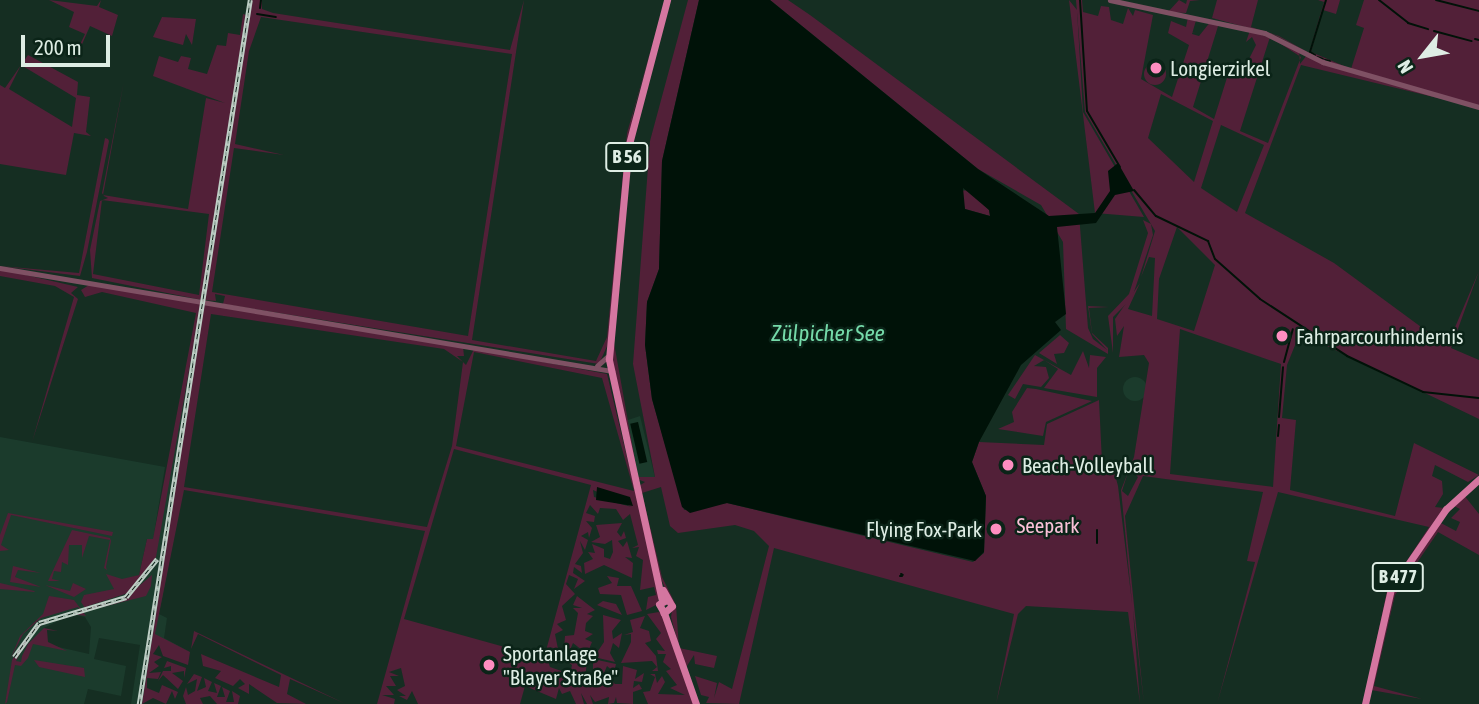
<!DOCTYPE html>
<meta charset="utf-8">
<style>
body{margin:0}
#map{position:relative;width:1479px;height:704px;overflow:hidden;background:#152e22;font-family:"Asap Condensed",sans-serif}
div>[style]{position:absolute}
.built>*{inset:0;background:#1b3b2c}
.round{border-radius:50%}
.green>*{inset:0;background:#522038}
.water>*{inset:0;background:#001208;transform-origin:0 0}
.stream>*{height:2px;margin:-1px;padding:0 1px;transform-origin:1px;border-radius:1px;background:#001208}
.minor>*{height:4.5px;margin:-2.25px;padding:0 2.25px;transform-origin:2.25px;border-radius:2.25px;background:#7f5164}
.major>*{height:7px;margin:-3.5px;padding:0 3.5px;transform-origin:3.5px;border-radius:3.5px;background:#d476a0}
.rail>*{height:4.5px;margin-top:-2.25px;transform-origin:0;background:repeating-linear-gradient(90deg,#0b2418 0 5px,#becec5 0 10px);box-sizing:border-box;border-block:2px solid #becec5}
.dots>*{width:19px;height:19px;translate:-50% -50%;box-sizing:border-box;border:4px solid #0b2418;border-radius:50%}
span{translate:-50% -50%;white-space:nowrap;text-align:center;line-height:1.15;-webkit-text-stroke:5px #0b2418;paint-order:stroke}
.shield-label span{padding:2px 5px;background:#0b2418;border:2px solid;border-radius:5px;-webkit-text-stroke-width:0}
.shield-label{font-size:19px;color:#deede4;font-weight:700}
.poi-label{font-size:21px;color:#deede4}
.left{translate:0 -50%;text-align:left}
.right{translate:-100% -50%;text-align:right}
.park-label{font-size:21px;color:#fac1d8}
.water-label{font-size:23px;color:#75daa9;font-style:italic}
.north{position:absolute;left:1388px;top:21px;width:70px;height:70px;-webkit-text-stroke:5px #0b2418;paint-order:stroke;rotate:239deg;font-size:19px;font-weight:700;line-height:28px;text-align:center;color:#deede4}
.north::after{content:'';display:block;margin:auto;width:24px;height:32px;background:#deede4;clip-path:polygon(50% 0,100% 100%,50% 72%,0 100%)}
.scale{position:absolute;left:21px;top:35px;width:89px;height:32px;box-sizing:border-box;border:4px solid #deede4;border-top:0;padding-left:9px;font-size:21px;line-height:24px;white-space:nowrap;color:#deede4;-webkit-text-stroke:5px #0b2418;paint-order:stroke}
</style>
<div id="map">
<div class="built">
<div style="clip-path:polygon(evenodd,248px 0,251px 0,176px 488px,181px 502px,159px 614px,167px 618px,164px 638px,190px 652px,155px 635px,143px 704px,131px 704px,140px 645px,99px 638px,94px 659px,126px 666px,121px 696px,88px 689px,84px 704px,0 704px,0 437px,165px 467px,153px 540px,147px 539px,139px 575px,123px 580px,145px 575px,189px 374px,248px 0,72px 614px,85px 617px,91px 627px,89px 654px,41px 643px,44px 628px,72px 614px)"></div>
<div class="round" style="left:1123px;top:377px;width:24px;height:24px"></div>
<div style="clip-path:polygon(640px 416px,655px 477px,654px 481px,638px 477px,625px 421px)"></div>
</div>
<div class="green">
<div style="clip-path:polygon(49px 0,97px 6px,101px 0,99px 7px,118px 15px,112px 36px,90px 26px,76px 58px,74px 57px,85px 34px,69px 27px,74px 12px)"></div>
<div style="clip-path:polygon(evenodd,251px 0,262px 0,262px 9px,273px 13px,510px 50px,524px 0,472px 340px,596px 361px,607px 337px,627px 133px,665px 0,633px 114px,608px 344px,599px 364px,223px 304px,225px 296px,215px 294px,216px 301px,204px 300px,251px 0,261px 17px,512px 54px,468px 336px,212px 292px,234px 148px,284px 155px,235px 144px,249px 51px,261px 17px)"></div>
<div style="clip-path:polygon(evenodd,668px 0,632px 144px,614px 343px,638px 477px,655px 477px,633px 364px,650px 141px,688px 0,699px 0,662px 161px,659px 269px,647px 302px,645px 345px,652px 399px,684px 510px,727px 503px,973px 562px,984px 553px,986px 496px,972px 462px,979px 442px,1044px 445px,1047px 424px,1099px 400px,1102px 462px,1112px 463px,1118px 486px,1132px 603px,1121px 490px,1134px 457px,1149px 363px,1144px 355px,1119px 357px,1124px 326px,1117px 336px,1115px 319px,1140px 283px,1128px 309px,1152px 316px,1155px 258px,1149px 257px,1141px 277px,1155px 231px,1085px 112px,1076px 0,1082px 0,1083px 12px,1098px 16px,1101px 6px,1109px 7px,1111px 20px,1123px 24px,1128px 8px,1133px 16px,1135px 10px,1153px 15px,1141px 79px,1172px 97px,1189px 45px,1168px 33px,1171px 21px,1186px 27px,1188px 17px,1197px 17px,1192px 34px,1199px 36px,1211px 21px,1219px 23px,1193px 107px,1214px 119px,1231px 65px,1246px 65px,1256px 45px,1252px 37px,1246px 42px,1250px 30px,1299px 50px,1300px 64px,1307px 55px,1479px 108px,1301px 65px,1245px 213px,1334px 263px,1447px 346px,1479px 271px,1451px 348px,1479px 360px,1479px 419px,1300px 333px,1287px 365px,1282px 418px,1296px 420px,1290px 490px,1395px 516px,1414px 443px,1479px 475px,1468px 482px,1435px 465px,1432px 476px,1442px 481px,1443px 494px,1435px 507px,1444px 508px,1387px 595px,1363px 704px,1387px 591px,1429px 527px,1278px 492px,1217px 704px,1255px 562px,1247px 561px,1263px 492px,1143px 476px,1125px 516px,1144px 704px,1133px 610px,1140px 704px,1128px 612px,1026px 606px,1018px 614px,996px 704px,1014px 614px,774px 548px,739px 704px,706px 703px,709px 697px,701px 695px,695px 676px,717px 683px,714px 698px,719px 682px,732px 689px,769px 546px,754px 531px,735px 525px,678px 533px,670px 526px,661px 487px,642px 493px,662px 577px,676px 605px,679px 648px,717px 656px,714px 668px,695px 664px,694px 655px,685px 669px,671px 617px,673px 605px,660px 577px,639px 486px,645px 482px,637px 479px,634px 468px,612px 363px,623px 202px,630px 144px,668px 0,1270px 37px,1301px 57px,1268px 143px,1240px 131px,1270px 37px,668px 0,1161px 94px,1213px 121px,1194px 182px,1148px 138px,1161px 94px,668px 0,1221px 125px,1264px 145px,1237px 212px,1201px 188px,1221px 125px,668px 0,1177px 227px,1215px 265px,1194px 331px,1157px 319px,1159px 279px,1177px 227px,668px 0,1180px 329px,1281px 364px,1273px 487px,1170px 474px,1180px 329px,668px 0,1129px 469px,1138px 477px,1128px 496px,1122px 491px,1129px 469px)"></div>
<div style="clip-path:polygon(770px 0,788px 0,810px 15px,1079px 214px,1088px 328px,1093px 339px,1107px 350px,1092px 334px,1088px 306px,1109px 307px,1089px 308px,1092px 333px,1108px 348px,1108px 354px,1066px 329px,1063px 242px,1041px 205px,978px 169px)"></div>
<div style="clip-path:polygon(1069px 0,1077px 10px,1083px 112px,1144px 217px,1095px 213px)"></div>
<div style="clip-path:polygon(1179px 0,1186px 4px,1187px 0,1200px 0,1190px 1px,1186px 13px,1168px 12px)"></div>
<div style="clip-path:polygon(1217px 0,1258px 0,1251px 27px,1279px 36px,1309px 53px,1324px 2px,1318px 0,1340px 0,1336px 14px,1323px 10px,1311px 52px,1351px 69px,1364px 28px,1356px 25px,1364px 0,1479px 0,1479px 106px,1352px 70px,1322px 60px,1275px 35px,1212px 18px)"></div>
<div style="clip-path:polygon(evenodd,243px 14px,246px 15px,202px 300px,92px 278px,90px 250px,100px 201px,108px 198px,104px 196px,102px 193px,124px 81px,103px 195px,188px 209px,206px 98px,225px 103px,153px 76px,159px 56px,178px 62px,181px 56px,191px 58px,188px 69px,207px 74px,217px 45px,226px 46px,228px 33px,240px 35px,243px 14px,102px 200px,209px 214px,199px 295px,93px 274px,102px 200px)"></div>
<div style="clip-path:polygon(162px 17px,196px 19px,192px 45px,186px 34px,183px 45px,153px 37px)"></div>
<div style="clip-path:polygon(evenodd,28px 55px,78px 82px,77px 95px,90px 97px,86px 132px,91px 136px,74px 133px,66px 175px,0 164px,0 85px,5px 88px,28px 55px,21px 65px,76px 98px,72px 127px,9px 89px,21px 65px)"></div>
<div class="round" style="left:1144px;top:63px;width:22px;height:22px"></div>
<div style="clip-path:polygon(105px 138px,108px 139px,109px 141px,87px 252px,80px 276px,0 266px,79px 273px)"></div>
<div style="clip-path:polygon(969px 190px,989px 210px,990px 216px,965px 209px,959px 191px)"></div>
<div style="clip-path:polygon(1143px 220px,1151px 224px,1153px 235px,1132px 298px,1113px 317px,1113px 353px,1108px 316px,1129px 294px,1148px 233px)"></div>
<div style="clip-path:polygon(0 269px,78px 287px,71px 293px,78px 299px,32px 442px,74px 297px,55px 286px,0 276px)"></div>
<div style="clip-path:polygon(89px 285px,201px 303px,156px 557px,131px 592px,85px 607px,121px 601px,152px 575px,151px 586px,146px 596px,87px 611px,81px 602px,84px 595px,114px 589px,106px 574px,122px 579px,139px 575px,147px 539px,153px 539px,196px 313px,102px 292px,85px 297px,81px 290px)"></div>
<div style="clip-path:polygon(evenodd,203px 304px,463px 347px,464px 356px,457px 356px,466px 365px,474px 349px,607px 374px,659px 590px,658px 604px,646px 610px,648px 597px,656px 595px,654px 587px,640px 590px,643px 560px,636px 556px,639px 547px,632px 548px,638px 545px,630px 514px,623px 520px,616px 509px,600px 508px,598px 514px,590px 505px,586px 513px,595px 516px,594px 522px,586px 521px,592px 528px,589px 538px,588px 532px,581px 536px,588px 540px,585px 550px,580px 541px,583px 553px,575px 564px,581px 566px,582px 573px,574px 567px,573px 573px,585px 581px,574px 589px,578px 579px,569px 575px,566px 584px,575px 594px,562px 606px,566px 620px,557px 624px,563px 630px,555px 634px,558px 649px,549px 647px,558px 656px,546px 658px,554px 661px,548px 661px,550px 667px,570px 674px,572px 665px,560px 656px,561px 652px,570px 653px,569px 661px,579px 657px,579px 665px,587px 657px,586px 671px,575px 675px,584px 677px,593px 677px,593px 659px,616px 664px,614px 672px,607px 666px,604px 673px,615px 684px,622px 684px,623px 666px,637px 670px,635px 679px,644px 673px,642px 682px,634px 681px,633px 688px,639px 684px,642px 689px,633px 692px,633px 704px,617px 703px,616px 697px,614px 703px,608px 704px,609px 697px,595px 702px,590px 695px,593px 704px,587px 704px,581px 693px,584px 704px,576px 704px,570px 691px,562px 694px,559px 688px,556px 699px,525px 686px,520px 704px,418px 704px,412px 691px,407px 700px,399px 696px,406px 696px,397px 690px,405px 686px,401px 668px,389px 672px,399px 676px,390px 676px,396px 686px,386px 686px,394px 695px,382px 695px,395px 699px,394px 704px,377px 704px,425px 531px,184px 490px,155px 634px,190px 652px,188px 665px,163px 656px,159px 645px,153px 654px,162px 657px,154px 662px,159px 666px,149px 673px,161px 672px,158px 679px,147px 678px,147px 688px,159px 693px,162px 685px,178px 692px,175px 699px,172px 691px,166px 704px,153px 698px,142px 704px,203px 304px,211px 314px,444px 349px,463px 362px,452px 446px,427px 527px,184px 487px,211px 314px,203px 304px,474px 352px,602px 378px,634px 491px,456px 446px,474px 352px,203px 304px,454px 449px,591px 485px,544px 658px,404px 619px,454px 449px,203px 304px,593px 490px,632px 507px,594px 497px,593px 490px)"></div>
<div style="clip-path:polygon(1060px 335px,1069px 343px,1064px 353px,1054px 354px,1057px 364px,1039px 353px)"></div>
<div style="clip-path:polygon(1083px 351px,1089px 368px,1090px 355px,1106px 357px,1097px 368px,1097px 397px,1044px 388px,1058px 369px,1044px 360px,1034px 366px,1046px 367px,1049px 378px,1041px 387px,1023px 384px,1015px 399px,1008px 395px,1035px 355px,1071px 375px)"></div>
<div style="clip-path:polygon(1027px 388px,1036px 389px,1092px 401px,1046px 422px,1043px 436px,998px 429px,1014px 422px,1012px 412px)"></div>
<div style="clip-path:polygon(1463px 494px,1479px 514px,1479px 555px,1438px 532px,1395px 595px,1374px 686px,1422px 699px,1371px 690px,1392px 590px,1439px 522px,1456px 531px,1460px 522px,1451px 518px,1460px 509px,1452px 505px)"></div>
<div style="clip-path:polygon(8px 513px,113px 532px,112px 536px,11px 515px,1px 545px,9px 550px,0 551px,0 535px)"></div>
<div style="clip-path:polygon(622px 523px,617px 532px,621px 537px,624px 531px,626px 538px,618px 541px,623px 547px,627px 541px,632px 558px,625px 557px,633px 563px,632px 578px,604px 565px,585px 574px,584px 563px,593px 559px,588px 552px,595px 553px,592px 544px,604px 549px,604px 557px,610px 559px,613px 552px,612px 540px,605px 544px,591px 542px,600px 537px,596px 525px)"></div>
<div style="clip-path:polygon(72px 530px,110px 538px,111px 541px,106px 567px,107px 570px,104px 568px,110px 540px,89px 536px,82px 558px,82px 545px,69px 545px,68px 565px,62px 562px,61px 572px,54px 571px,52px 579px,60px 581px,48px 581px)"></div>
<div style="clip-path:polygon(13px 566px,41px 573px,18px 570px,15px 577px,41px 587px,10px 582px)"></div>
<div style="clip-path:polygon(607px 576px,619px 578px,617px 586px,631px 586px,642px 611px,627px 615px,621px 595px,600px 594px,598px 588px,612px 583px)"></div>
<div style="clip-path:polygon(0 583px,34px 591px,35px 592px,0 589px)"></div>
<div style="clip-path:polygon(73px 583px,86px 589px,74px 597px,45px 585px,70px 591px)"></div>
<div style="clip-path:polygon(49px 596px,74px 600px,86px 616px,72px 614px,81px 612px,78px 607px,41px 618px,23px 634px,10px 660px,20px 636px,43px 614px)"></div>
<div style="clip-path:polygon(577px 596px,595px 610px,587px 614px,593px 616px,586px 623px,585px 631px,593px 634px,585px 639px,592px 642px,587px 654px,573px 643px,570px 650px,564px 649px,565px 636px,574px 635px,578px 613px,573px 608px,582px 608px,573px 605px)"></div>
<div style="clip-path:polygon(603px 601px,616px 604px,622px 615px,597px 605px)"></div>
<div style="clip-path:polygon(659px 612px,663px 614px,694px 704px,648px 704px,643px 692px,650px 691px,655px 677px,650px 674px,655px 674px,657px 683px,662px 676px,665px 682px,658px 694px,685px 695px,670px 688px,677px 685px,666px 671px,671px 669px,663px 662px,666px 654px,658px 654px,657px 650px,665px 651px,656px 639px,661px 633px,647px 614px)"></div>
<div style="clip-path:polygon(603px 615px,621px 620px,612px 631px,613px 639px,622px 633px,619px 648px,613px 643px,610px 653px,615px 662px,594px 657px,604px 642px)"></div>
<div style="clip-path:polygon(645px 616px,640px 628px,649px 631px,651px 641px,645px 643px,656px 656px,658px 671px,652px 671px,657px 667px,652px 661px,621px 663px,631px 642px,631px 634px,624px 635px,633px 632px,630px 620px)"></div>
<div style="clip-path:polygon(51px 617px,30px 635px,16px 661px,21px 662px,22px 656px,28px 644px,44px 628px,58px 631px,47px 630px,48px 642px,67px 651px,33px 644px,28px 658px,21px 666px,15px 665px,7px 702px,5px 704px,12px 660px,29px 633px)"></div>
<div style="clip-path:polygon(194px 631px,258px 662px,346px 704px,290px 679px,287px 694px,306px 704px,277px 703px,249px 684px,249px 694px,238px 688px,245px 684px,240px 679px,233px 686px,215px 678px,221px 671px,203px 666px,201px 654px,279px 687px,281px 675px,198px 634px,191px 649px)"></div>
<div style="clip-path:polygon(34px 660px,84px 668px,85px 677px,39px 667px)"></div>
<div style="clip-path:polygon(167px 661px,186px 668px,184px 678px,184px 671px,172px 673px,183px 681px,178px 689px,163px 675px,158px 681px,163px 671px,171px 671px,171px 666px,164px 668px)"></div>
<div style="clip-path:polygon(194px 674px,202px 677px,197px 691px,206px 687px,204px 678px,212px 682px,208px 691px,217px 693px,214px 683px,221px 686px,217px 697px,225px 697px,222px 687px,230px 691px,226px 702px,234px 702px,232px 691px,240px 696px,238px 704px,217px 704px,210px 696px,200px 698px,203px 704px,186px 704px,183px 696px,186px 687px,188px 695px,195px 691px,197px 679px,187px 684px)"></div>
</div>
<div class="water">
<div style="clip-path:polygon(evenodd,699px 0,770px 0,978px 169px,1049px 216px,1095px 213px,1110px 191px,1108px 171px,1118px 163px,1134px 191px,1115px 195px,1096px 223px,1057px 227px,1066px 314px,1055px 322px,1061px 330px,1021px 365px,979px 442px,972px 462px,986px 496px,984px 552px,975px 561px,727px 503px,690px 513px,682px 507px,652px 399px,645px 345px,647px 302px,659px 269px,662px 161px,699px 0,963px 188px,989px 210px,990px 216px,965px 209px,963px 188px)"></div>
<div style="left:638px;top:422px;width:41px;height:8px;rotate:77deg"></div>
<div style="clip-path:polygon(597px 487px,630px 497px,633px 506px,596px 500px)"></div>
</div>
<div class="stream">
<div style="left:1080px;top:0;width:111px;rotate:86.4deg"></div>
<div style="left:1087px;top:111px;width:65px;rotate:59.5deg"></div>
<div style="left:1379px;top:0;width:37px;rotate:38deg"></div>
<div style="left:1408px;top:23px;width:21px;rotate:17deg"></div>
<div style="left:1436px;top:0;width:44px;rotate:14.3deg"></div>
<div style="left:260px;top:8px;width:8px;rotate:-83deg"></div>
<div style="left:257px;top:14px;width:19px;rotate:9deg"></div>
<div style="left:1434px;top:31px;width:39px;rotate:15deg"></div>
<div style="left:1475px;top:39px;width:4px;rotate:14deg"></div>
<div style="left:1315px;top:55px;width:6px;rotate:-149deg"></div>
<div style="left:1310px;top:52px;width:54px;rotate:-72.9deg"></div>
<div style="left:1317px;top:57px;width:6px;rotate:18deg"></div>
<div style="left:1325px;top:60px;width:5px;rotate:11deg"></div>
<div style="left:1134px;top:190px;width:34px;rotate:50deg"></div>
<div style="left:1156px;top:216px;width:58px;rotate:25.7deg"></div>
<div style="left:1208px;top:241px;width:19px;rotate:69deg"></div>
<div style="left:1215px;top:259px;width:60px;rotate:41.6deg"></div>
<div style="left:1260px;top:299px;width:104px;rotate:33.2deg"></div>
<div style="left:1347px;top:356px;width:84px;rotate:25.3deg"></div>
<div style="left:1423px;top:392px;width:56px;rotate:6.1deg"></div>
<div style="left:1284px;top:362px;width:34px;rotate:-75deg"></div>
<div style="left:1279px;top:417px;width:50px;rotate:-85.4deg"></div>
<div style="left:1278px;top:436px;width:11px;rotate:-85deg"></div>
<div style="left:1097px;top:543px;width:13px;rotate:-90deg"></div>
<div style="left:901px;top:574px;width:2px;rotate:27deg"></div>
<div style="left:900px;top:576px;width:2px"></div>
</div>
<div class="minor">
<div style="left:1110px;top:0;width:158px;rotate:12deg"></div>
<div style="left:1265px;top:33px;width:65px;rotate:26.6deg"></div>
<div style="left:1323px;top:62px;width:162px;rotate:16.1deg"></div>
<div style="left:0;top:268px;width:621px;rotate:9.55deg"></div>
<div style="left:597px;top:366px;width:13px;rotate:-42deg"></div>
</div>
<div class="major">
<div style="left:663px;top:590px;width:18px;rotate:61deg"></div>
<div style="left:672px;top:606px;width:11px;rotate:139deg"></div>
<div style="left:664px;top:613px;width:10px;rotate:-119deg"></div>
<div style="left:659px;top:604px;width:9px;rotate:-27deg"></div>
<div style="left:662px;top:601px;width:248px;rotate:-102.4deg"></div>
<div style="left:609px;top:359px;width:216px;rotate:-84.7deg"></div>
<div style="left:629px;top:144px;width:149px;rotate:-75.2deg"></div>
<div style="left:664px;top:613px;width:96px;rotate:70.6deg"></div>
<div style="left:1365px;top:704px;width:118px;rotate:-77.3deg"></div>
<div style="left:1391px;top:589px;width:97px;rotate:-55.5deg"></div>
<div style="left:1446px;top:509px;width:45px;rotate:-42.3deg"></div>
</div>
<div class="rail">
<div style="left:14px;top:657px;width:42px;rotate:-53.7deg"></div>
<div style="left:39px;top:623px;width:91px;rotate:-16.6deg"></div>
<div style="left:126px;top:597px;width:49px;rotate:-50.8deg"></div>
<div style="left:139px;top:704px;width:713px;rotate:-81.04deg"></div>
</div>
<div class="dots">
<div style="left:1156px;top:68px;background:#fd8ec0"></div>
<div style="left:1282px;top:336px;background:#fd8ec0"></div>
<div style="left:1008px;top:465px;background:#fd8ec0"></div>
<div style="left:996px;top:529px;background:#fd8ec0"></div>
<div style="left:489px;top:665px;background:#fd8ec0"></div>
</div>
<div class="shield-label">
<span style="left:627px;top:157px">B 56</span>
<span style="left:1398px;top:577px">B 477</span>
</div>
<div class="poi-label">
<span class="left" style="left:1170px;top:68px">Longierzirkel</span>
<span class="left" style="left:1296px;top:336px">Fahrparcourhindernis</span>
<span class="left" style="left:1022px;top:465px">Beach-Volleyball</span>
<span class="right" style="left:982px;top:529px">Flying Fox-Park</span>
<span class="left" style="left:503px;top:665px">Sportanlage<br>"Blayer Straße"</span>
</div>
<div class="park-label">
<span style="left:1048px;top:525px">Seepark</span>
</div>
<div class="water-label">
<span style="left:828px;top:333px">Zülpicher See</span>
</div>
<div class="north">N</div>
<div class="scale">200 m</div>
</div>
